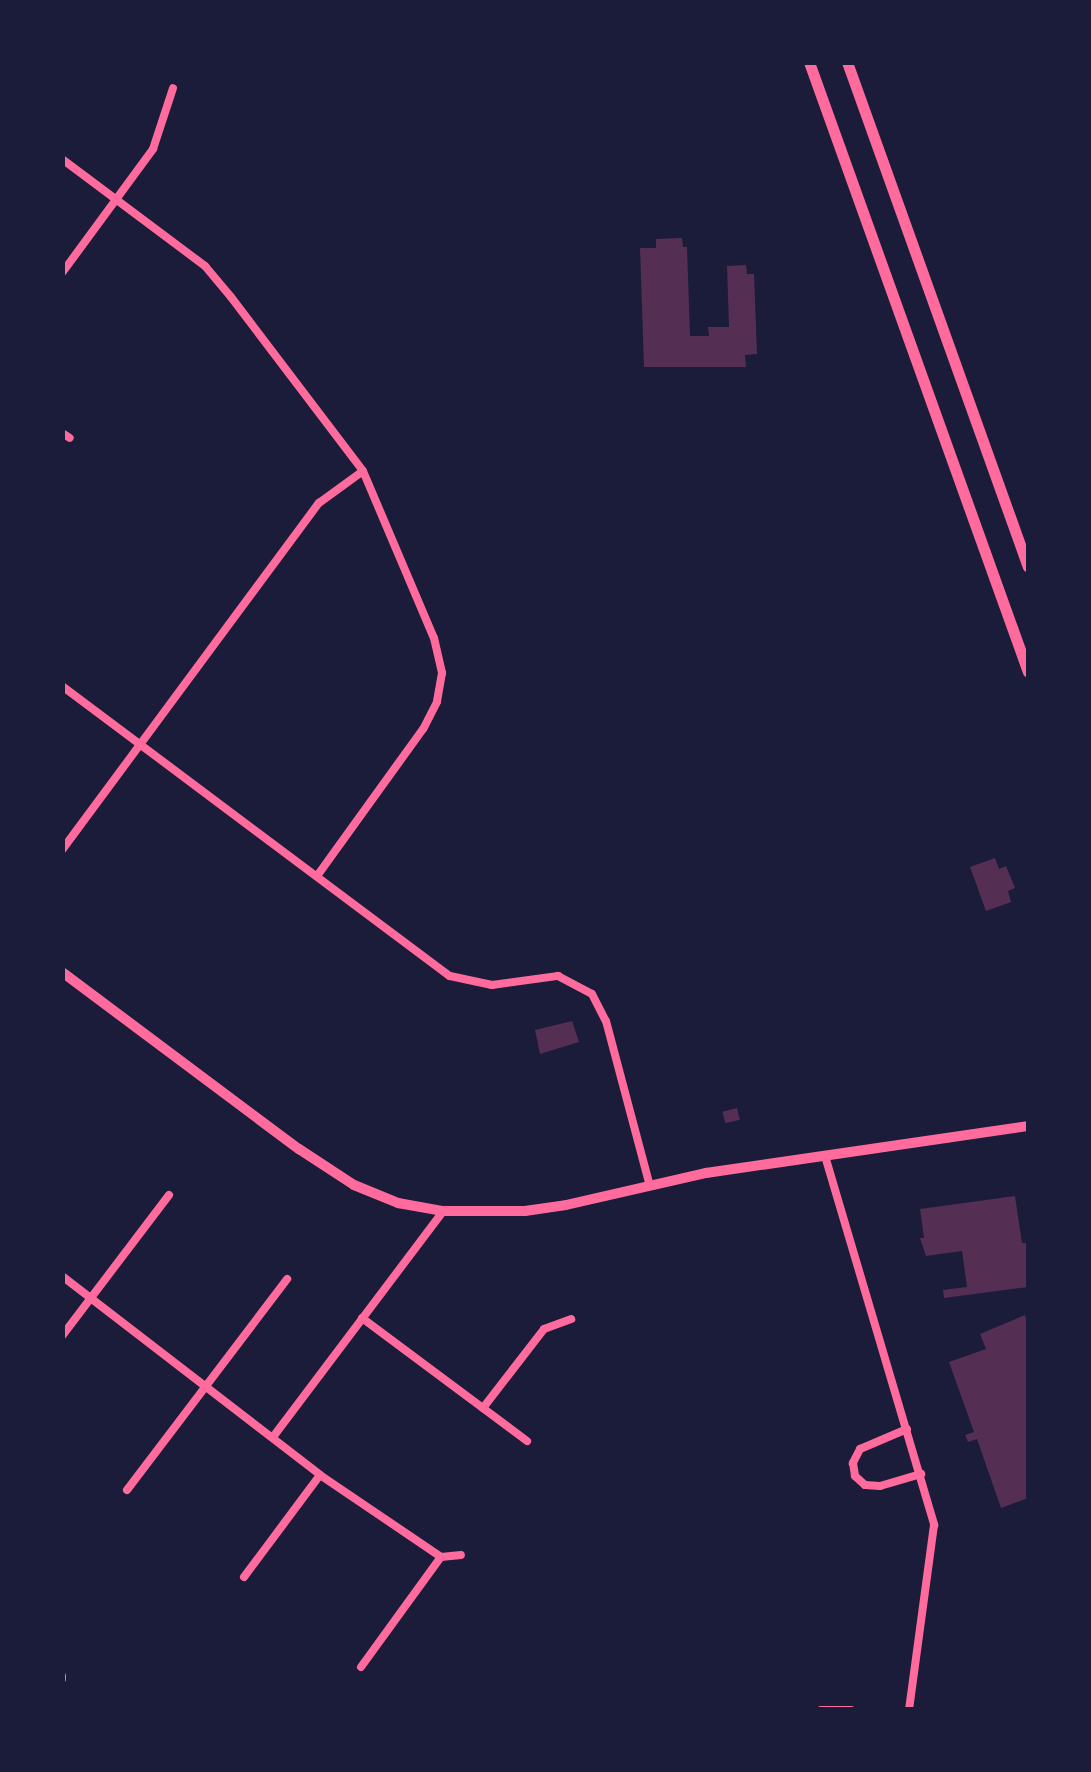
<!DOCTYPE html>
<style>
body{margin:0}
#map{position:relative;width:1091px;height:1772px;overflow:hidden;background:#1b1b3a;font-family:"Archivo Narrow",sans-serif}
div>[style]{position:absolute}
.building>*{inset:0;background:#542f53;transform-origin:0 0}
.minor>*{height:8px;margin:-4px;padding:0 4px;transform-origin:4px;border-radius:4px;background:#ff6b9d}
.secondary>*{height:10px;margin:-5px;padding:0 5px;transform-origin:5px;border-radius:5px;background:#ff6b9d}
.primary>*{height:11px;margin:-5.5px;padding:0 5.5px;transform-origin:5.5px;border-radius:5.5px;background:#ff6b9d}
span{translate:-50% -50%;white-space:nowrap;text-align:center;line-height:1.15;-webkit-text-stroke:10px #1b1b3a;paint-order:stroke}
.frame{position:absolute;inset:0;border:65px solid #1b1b3a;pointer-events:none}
</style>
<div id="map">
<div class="building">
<div style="clip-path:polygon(682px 238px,683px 247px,687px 247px,690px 336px,709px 336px,708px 327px,729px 327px,727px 266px,746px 265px,747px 274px,754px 274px,757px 354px,745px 355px,746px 367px,644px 367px,640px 248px,656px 248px,656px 239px)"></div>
<div style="clip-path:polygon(995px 858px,999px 869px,1006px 866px,1015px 888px,1008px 891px,1011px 902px,986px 911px,970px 867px)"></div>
<div style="clip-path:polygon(572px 1021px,579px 1042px,540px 1054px,535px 1030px)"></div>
<div style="left:737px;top:1108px;width:12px;height:15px;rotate:76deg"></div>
<div style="clip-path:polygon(1015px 1196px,1022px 1243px,1027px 1243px,1028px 1287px,944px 1298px,943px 1290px,967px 1287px,962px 1251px,926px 1256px,920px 1238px,924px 1238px,920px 1209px)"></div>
<div style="clip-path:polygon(1025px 1315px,1028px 1326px,1028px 1498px,1001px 1508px,977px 1439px,968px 1442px,965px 1435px,974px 1432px,949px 1362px,986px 1349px,980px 1334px)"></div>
</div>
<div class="minor">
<div style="left:62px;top:159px;width:179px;rotate:36.8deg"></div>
<div style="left:205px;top:266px;width:40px;rotate:50deg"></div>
<div style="left:231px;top:297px;width:218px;rotate:52.8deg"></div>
<div style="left:363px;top:471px;width:181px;rotate:67deg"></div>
<div style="left:434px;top:638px;width:36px;rotate:77deg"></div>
<div style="left:442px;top:673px;width:29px;rotate:100deg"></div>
<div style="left:437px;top:702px;width:30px;rotate:117deg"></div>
<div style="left:423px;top:729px;width:181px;rotate:125.8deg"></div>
<div style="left:62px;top:273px;width:154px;rotate:-53.7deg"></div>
<div style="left:153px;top:149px;width:64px;rotate:-71.8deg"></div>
<div style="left:62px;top:433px;width:9px;rotate:32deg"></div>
<div style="left:62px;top:686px;width:484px;rotate:36.8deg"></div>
<div style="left:450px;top:976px;width:43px;rotate:12.1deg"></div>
<div style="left:492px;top:985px;width:67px;rotate:-7.8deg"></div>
<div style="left:558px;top:976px;width:38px;rotate:28deg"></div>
<div style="left:592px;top:994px;width:30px;rotate:63deg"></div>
<div style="left:606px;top:1021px;width:171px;rotate:75.1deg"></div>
<div style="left:62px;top:850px;width:432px;rotate:-53.5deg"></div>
<div style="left:319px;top:503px;width:54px;rotate:-36deg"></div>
<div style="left:825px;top:1156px;width:385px;rotate:73.5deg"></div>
<div style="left:934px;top:1525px;width:187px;rotate:97.7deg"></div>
<div style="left:62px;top:1276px;width:326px;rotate:37.6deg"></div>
<div style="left:320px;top:1475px;width:146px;rotate:34.1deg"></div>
<div style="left:441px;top:1557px;width:20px;rotate:-6deg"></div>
<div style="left:362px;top:1318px;width:206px;rotate:36.7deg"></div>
<div style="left:62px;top:1336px;width:177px;rotate:-52.8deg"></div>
<div style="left:483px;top:1408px;width:100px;rotate:-52.3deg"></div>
<div style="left:544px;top:1329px;width:29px;rotate:-20deg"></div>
<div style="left:907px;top:1429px;width:51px;rotate:156.9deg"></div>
<div style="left:860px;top:1449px;width:16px;rotate:117deg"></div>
<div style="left:853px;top:1463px;width:13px;rotate:81deg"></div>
<div style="left:855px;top:1476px;width:13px;rotate:42deg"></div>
<div style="left:865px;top:1485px;width:15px;rotate:4deg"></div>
<div style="left:880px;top:1486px;width:43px;rotate:-16.3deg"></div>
<div style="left:273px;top:1437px;width:283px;rotate:-53deg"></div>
<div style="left:127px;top:1490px;width:265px;rotate:-52.8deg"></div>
<div style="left:244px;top:1577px;width:127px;rotate:-53.3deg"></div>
<div style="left:361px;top:1667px;width:136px;rotate:-54deg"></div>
<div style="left:62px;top:1676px;width:3px;rotate:90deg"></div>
<div style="left:821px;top:1710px;width:30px"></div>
</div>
<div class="secondary">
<div style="left:62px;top:972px;width:296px;rotate:36.8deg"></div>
<div style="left:299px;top:1149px;width:66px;rotate:33.2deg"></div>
<div style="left:354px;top:1185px;width:48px;rotate:22.2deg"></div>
<div style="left:398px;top:1203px;width:46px;rotate:10.1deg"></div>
<div style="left:443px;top:1211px;width:82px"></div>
<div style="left:525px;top:1211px;width:41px;rotate:-8.3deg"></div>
<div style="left:566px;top:1205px;width:144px;rotate:-12.9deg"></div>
<div style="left:706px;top:1173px;width:325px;rotate:-8.3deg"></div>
</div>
<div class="primary">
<div style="left:809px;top:62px;width:648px;rotate:70.25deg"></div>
<div style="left:847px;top:62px;width:536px;rotate:70.28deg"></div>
</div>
<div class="frame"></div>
</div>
